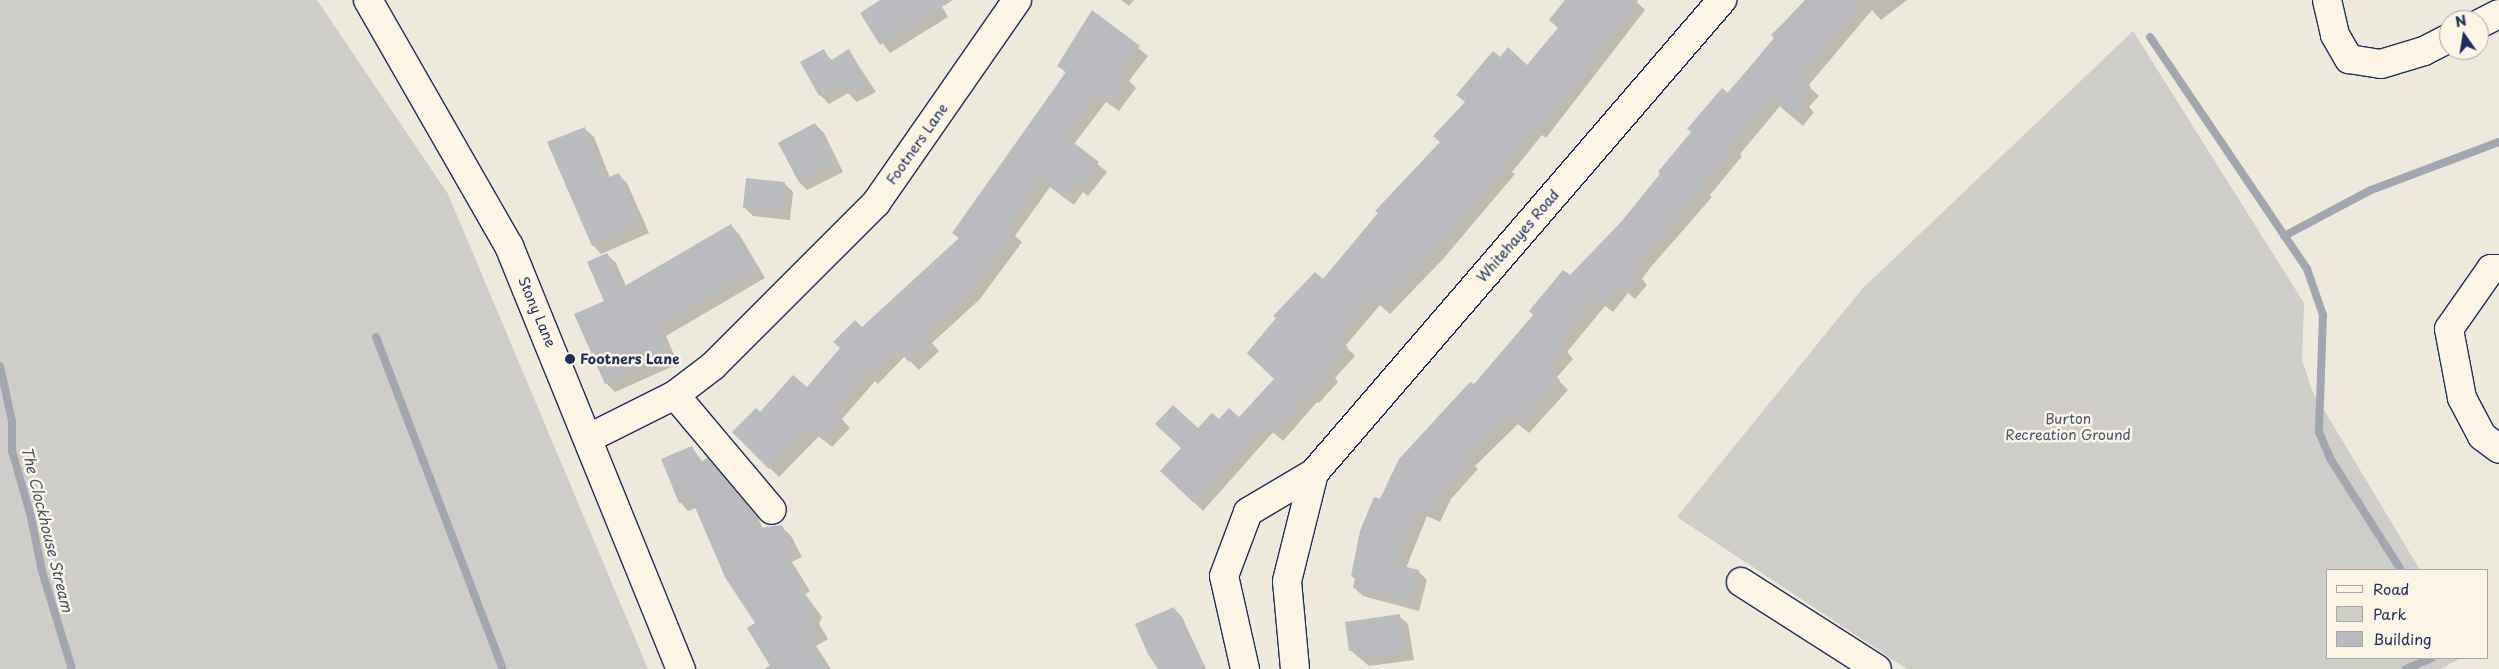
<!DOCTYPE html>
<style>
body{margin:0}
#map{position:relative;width:2499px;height:669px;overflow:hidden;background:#eee9dd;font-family:"Playpen Sans",sans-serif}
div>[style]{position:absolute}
.green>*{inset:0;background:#cfcdca}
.shadow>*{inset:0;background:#0003}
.stream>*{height:8px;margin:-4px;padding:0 4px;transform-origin:4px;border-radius:4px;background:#a2a7af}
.building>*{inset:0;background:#babbbe;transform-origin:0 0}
.roads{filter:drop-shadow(1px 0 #1b2f5e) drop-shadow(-1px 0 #1b2f5e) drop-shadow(0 1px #1b2f5e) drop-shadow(0 -1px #1b2f5e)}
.minor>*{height:28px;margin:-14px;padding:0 14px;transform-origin:14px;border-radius:14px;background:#fcf5e5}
.major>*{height:28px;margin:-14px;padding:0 14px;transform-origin:14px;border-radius:14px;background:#fcf5e5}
.dots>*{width:14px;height:14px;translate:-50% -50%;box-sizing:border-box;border:2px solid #fcf5e5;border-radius:50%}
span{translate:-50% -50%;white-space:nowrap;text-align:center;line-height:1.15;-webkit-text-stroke:5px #fcf5e5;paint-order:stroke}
.street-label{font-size:14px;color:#1b2f5e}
.poi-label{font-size:14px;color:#1b2f5e;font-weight:700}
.left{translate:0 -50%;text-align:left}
.park-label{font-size:14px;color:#485679}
.water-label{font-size:15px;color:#445376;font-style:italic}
.legend{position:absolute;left:2326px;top:569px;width:162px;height:90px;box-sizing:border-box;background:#fcf5e5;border:1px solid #a2a6af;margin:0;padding:6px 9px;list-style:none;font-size:15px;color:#1b2f5e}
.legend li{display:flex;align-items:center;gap:10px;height:25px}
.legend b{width:25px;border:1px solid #a2a6af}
.north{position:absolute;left:2439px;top:10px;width:50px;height:50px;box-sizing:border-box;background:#fcf5e5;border:1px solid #a2a6af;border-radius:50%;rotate:347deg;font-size:14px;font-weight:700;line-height:20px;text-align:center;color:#1b2f5e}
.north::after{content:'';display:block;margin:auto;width:18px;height:22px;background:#1b2f5e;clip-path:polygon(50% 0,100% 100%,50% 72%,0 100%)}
</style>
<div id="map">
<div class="green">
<div style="clip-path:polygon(0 0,317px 0,448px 194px,648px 669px,0 669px)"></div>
<div style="clip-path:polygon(2133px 31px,2304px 303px,2302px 360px,2312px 390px,2420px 570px,2328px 570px,2328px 658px,2461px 658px,2440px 669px,1907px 669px,1677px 517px,1862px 289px)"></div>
</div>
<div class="shadow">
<div style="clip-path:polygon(883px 0,938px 0,948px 17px,890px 53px,861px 14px)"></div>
<div style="clip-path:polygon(1121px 0,1134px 0,1129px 6px)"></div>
<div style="clip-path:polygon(1566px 0,1635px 0,1645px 10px,1546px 138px,1542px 135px,1512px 172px,1515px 174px,1443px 259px,1390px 314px,1380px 305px,1345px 346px,1355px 356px,1335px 378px,1338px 382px,1319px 403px,1317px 402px,1283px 441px,1273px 432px,1203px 511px,1170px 479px,1199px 430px,1219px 421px,1239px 419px,1275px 379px,1323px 281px,1441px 142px,1500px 59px,1527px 66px,1559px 28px)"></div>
<div style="clip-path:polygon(1805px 0,1907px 0,1881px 20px,1872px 10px,1808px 86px,1819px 96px,1809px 107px,1814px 112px,1803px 126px,1780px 106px,1740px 154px,1742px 156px,1710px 195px,1712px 197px,1650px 268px,1642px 279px,1647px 285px,1635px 299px,1628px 293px,1613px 312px,1605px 306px,1567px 352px,1573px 359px,1556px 378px,1568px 390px,1529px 433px,1518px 424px,1475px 466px,1478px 469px,1451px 499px,1440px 522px,1427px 516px,1406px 568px,1418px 571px,1427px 580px,1419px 611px,1363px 596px,1354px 588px,1356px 580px,1352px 576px,1380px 501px,1474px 386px,1622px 223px,1692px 133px,1776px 38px,1772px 35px)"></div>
<div style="clip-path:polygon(1093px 12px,1148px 56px,1129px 81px,1136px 88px,1119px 111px,1106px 102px,1074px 144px,1107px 172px,1088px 196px,1083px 192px,1074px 205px,1050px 187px,1015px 236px,1022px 242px,980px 299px,932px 343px,939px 351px,919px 370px,905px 356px,878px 384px,875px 381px,842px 419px,850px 428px,832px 447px,819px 436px,779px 477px,733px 432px,807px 389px,862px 329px,960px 239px,954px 233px,1067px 74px,1059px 65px)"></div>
<div style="clip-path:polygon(823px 51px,833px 61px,849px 51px,876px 92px,857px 102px,848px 93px,829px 104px,820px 95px)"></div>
<div style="clip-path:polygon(815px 124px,824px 133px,843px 172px,807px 190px,799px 182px)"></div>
<div style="clip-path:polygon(585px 129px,594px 137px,610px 178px,618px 174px,627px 183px,649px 233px,601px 254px,593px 245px)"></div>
<div style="clip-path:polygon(784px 183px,793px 192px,790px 220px,753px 216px,744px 207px)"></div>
<div style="clip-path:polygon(731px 226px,739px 234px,765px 278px,666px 336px,678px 364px,615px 392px,606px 383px,607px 254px,616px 263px,626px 286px)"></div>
<div style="clip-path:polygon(692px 447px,703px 463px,716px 467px,758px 518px,763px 529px,782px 527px,791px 536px,802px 557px,792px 562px,810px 591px,805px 594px,822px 617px,819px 624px,828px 639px,816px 646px,831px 669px,764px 669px,771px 665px,757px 623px,696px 508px,688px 511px,680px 502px)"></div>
<div style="clip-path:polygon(1174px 609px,1182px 617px,1206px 669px,1159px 669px)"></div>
<div style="clip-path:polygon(1399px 616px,1408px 624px,1414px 660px,1369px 666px,1350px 650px)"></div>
</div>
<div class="stream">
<div style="left:2150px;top:37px;width:280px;rotate:55.9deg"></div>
<div style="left:2307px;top:269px;width:49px;rotate:70.8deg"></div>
<div style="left:2323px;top:315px;width:117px;rotate:92deg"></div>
<div style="left:2319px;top:432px;width:30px;rotate:67deg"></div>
<div style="left:2331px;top:460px;width:130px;rotate:57.5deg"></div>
<div style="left:2284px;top:236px;width:98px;rotate:-27.9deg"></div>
<div style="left:2371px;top:190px;width:137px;rotate:-20.6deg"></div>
<div style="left:376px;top:337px;width:355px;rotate:69.1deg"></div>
<div style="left:0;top:366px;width:56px;rotate:77.7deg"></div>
<div style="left:12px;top:421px;width:30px;rotate:90deg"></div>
<div style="left:12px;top:451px;width:69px;rotate:73.9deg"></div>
<div style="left:31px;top:517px;width:55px;rotate:78.5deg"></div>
<div style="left:42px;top:571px;width:102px;rotate:73deg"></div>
<div style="left:2406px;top:669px;width:28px;rotate:-23deg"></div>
</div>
<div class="building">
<div style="clip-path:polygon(880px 0,953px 0,880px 45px,860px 13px)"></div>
<div style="clip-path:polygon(1565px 0,1638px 0,1581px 78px,1537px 131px,1533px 128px,1505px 163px,1508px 165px,1435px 251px,1382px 307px,1371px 298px,1338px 338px,1348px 347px,1327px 370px,1331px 373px,1311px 396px,1309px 394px,1274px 434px,1264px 425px,1194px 503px,1160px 471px,1181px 448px,1155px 424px,1173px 405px,1198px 428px,1212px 413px,1219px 419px,1229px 408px,1239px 417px,1274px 379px,1247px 353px,1276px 318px,1273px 316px,1315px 272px,1323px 279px,1378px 213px,1375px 211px,1440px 142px,1433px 136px,1465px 102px,1456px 95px,1493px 51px,1500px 57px,1508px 47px,1527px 65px,1558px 28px,1549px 20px)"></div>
<div style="clip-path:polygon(1807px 0,1864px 0,1800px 77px,1811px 87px,1801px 98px,1806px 103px,1794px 118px,1771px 99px,1732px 145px,1734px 146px,1702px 186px,1705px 188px,1641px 259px,1634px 270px,1639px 275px,1625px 291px,1619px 285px,1604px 304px,1596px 298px,1558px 343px,1565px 349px,1548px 369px,1560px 380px,1520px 426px,1509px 416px,1467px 456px,1471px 460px,1443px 490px,1431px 514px,1418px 508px,1395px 564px,1419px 570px,1411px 603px,1353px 588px,1355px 578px,1351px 576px,1360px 531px,1374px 497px,1380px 499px,1399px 459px,1470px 382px,1474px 384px,1533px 315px,1529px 311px,1563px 270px,1570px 275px,1621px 222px,1660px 174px,1658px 172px,1691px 132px,1687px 129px,1722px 88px,1728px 93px,1774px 38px,1771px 35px)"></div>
<div style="clip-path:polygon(1092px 10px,1140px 46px,1120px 72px,1128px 78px,1110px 104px,1096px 94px,1065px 136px,1099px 162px,1079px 188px,1074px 184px,1065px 197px,1041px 179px,1007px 227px,1014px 233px,972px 291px,924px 333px,931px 341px,909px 362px,896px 348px,869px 376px,866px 374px,833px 410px,842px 418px,823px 440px,809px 428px,769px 469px,732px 432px,756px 408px,760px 412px,793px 375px,807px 387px,840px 348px,833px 342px,855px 320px,862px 327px,959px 238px,952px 233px,1066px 72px,1057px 66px)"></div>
<div style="clip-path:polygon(824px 49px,830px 61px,849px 49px,868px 83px,848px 94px,842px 83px,819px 96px,800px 62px)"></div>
<div style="left:815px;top:123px;width:45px;height:42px;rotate:62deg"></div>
<div style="clip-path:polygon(585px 127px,605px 179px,619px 173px,641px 224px,592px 246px,547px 142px)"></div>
<div style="left:746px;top:178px;width:39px;height:30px;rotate:6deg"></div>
<div style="clip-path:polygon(731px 224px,757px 269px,658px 327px,670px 355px,605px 384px,574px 314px,604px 301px,587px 262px,607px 253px,623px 287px)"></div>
<div style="clip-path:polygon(692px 446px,700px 464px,707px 457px,749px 508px,758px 528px,782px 525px,794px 548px,785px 553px,802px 582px,797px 585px,814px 608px,811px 615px,820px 630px,808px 637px,829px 669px,772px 669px,747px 628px,755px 623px,725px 577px,691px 498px,679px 503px,661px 459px)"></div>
<div style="clip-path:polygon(1174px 607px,1205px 669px,1158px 669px,1148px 654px,1135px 624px)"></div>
<div style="clip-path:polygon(1400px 614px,1405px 652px,1359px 658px,1358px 650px,1349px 651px,1345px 622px)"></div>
</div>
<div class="roads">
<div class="minor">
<div style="left:2327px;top:0;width:36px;rotate:77deg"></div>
<div style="left:2335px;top:35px;width:28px;rotate:60deg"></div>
<div style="left:2349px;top:59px;width:32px;rotate:9deg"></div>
<div style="left:2381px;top:64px;width:45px;rotate:-16.8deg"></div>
<div style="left:2424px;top:51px;width:28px;rotate:-27deg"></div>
<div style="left:2479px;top:24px;width:22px;rotate:-27deg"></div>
<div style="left:2499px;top:269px;width:8px;rotate:180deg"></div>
<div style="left:2491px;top:269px;width:73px;rotate:125deg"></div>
<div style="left:2449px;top:329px;width:70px;rotate:79.3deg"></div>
<div style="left:2462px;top:398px;width:43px;rotate:62.2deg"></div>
<div style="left:2482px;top:436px;width:21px;rotate:37deg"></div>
<div style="left:675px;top:395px;width:150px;rotate:49.9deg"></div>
<div style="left:589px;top:438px;width:96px;rotate:-26.6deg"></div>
<div style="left:675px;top:395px;width:48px;rotate:-37.3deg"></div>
<div style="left:713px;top:366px;width:231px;rotate:-45deg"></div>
<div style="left:876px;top:203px;width:247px;rotate:-55.2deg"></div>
<div style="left:1741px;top:582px;width:161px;rotate:32.6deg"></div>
<div style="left:1245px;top:669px;width:95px;rotate:-102.7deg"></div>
<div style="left:1224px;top:576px;width:68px;rotate:-69.4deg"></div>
<div style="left:1248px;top:512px;width:77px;rotate:-30.6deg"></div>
<div style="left:1295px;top:669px;width:88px;rotate:-95.2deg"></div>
<div style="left:1287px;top:581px;width:111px;rotate:-76deg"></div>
<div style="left:1314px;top:473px;width:625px;rotate:-49.22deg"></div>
</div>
<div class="major">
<div style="left:368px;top:0;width:284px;rotate:60.2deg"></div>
<div style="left:509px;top:246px;width:457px;rotate:67.9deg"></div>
</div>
</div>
<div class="dots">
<div style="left:570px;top:359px;background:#1b2f5e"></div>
</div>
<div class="street-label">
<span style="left:917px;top:144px;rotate:-55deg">Footners Lane</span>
<span style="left:1518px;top:236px;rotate:-49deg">Whitehayes Road</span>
<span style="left:537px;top:312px;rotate:67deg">Stony Lane</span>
</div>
<div class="poi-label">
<span class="left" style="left:580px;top:359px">Footners Lane</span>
</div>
<div class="park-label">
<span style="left:2068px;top:427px">Burton<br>Recreation Ground</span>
</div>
<div class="water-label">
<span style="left:48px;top:529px;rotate:76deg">The Clockhouse Stream</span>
</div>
<ul class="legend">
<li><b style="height:6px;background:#fcf5e5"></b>Road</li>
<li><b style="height:14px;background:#cfcdca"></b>Park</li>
<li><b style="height:14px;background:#babbbe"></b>Building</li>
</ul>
<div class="north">N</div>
</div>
